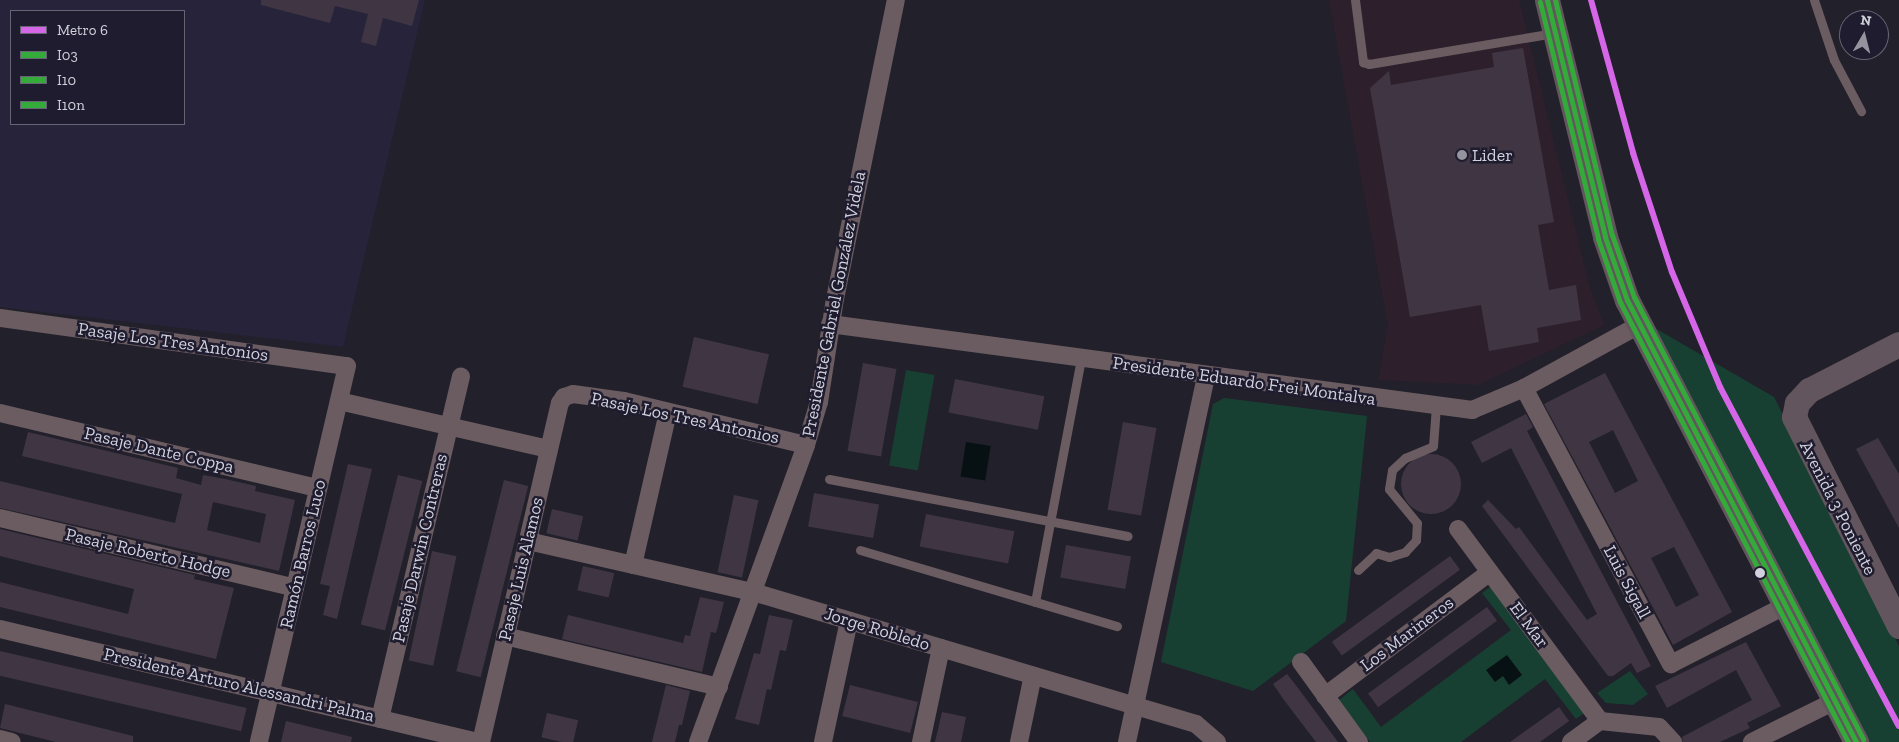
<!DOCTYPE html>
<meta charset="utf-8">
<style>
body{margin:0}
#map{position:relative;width:1899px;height:742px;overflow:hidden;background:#22202a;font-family:"Zilla Slab",serif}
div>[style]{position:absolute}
.commercial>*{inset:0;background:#2d202c}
.built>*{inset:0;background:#26233a}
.green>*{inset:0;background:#174032;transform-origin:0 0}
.water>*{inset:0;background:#071114;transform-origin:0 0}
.building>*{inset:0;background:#403643;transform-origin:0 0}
.round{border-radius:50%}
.lane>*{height:9px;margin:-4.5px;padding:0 4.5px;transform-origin:4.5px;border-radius:4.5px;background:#6b5c61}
.street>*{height:18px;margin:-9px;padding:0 9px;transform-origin:9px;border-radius:9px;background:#6b5c61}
.secondary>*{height:25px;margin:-12.5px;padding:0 12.5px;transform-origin:12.5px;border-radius:12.5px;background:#63555d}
.bus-1>*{height:5px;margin:-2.5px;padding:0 2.5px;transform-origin:2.5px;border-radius:2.5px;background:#33aa39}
.bus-2>*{height:5px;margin:-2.5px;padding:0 2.5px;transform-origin:2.5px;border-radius:2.5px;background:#33aa39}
.bus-3>*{height:5px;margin:-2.5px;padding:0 2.5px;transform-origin:2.5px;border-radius:2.5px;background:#33aa39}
.metro-1>*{height:6px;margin:-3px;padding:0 3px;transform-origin:3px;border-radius:3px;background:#d666e8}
.dots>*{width:14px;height:14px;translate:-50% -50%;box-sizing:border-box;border:2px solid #1e1c2e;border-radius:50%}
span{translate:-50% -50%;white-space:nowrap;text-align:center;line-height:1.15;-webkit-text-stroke:5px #1e1c2e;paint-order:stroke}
.poi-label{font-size:18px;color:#d1d1dd}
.left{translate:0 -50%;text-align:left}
.street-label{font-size:18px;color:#d1d1dd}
.legend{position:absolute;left:10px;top:10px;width:175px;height:115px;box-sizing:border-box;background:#1e1c2e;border:1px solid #666474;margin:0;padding:6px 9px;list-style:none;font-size:15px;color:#d1d1dd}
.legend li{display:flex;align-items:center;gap:10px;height:25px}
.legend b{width:25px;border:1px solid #666474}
.north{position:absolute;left:1839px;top:10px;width:50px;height:50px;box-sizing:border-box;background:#1e1c2e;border:1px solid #666474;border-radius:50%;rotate:8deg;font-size:14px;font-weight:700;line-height:20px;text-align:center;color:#d1d1dd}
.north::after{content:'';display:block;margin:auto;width:18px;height:22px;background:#94939e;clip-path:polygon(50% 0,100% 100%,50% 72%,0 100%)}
</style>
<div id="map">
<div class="commercial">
<div style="clip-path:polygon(1329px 0,1519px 0,1590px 289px,1604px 325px,1478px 385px,1378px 380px,1388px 326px)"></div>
</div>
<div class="built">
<div style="clip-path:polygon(evenodd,0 0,425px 0,343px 347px,0 307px,0 0,11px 11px,184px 11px,184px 124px,11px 124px,11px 11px)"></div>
</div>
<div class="green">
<div style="clip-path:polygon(1648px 324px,1774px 397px,1899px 646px,1899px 742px,1864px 742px)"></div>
<div style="left:906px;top:370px;width:29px;height:97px;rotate:10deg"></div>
<div style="clip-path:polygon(1224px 398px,1367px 416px,1346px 621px,1253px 691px,1161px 662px,1213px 404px)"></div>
<div style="clip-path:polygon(1490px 587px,1584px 713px,1576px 719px,1545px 679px,1461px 742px,1370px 742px,1339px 700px,1353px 689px,1381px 727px,1511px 630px,1482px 593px)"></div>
<div style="clip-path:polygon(1630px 671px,1648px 694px,1633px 705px,1606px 703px,1597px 693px)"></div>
</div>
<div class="water">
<div style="left:966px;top:442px;width:25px;height:35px;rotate:9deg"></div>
<div style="clip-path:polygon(1507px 655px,1522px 675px,1509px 685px,1503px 676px,1495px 682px,1486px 670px)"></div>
</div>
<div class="building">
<div style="clip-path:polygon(261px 0,419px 0,412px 26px,383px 18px,376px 46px,361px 42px,368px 14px,335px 6px,330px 23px,261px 5px)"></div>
<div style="clip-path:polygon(1523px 48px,1554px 222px,1538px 225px,1549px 290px,1576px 285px,1581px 320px,1537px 328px,1539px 342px,1489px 351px,1481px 305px,1410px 317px,1370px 88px,1389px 71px,1391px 85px,1494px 67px,1492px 53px)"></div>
<div style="left:694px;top:337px;width:77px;height:51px;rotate:13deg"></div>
<div style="left:863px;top:363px;width:34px;height:89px;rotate:10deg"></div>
<div style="clip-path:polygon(evenodd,1605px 373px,1732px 612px,1673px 645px,1544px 404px,1605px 373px,1613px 430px,1638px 481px,1615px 493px,1589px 442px,1613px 430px,1605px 373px,1674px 547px,1699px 595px,1676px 607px,1651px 558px,1674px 547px)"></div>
<div style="left:955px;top:379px;width:91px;height:34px;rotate:11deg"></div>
<div style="clip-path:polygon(1526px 414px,1533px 427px,1527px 431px,1651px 666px,1637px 673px,1631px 663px,1613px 676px,1608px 676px,1482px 506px,1488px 500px,1516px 529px,1519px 527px,1587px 620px,1597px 614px,1511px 448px,1482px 463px,1471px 442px)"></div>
<div style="left:1123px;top:422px;width:34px;height:89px;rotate:10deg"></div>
<div style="clip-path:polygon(evenodd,28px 432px,178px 468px,176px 478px,201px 485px,203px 475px,225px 479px,256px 486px,255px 491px,295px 500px,279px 571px,0 508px,0 481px,175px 523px,182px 494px,22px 456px,28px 432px,213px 502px,266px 514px,260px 543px,207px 530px,213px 502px)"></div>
<div style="clip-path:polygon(1878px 438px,1899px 474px,1899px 528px,1856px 449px)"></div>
<div class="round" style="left:1401px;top:454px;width:60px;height:60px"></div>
<div style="clip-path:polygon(348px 464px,372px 469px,337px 619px,323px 615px,330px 586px,320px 584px)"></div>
<div style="left:398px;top:475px;width:25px;height:154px;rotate:14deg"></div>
<div style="left:504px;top:480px;width:25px;height:197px;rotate:14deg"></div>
<div style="left:814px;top:493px;width:66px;height:34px;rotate:10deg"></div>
<div style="left:734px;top:495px;width:25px;height:79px;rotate:12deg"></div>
<div style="left:552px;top:509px;width:32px;height:25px;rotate:13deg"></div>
<div style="left:926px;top:514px;width:90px;height:33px;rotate:11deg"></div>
<div style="clip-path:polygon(0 529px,195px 575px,194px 579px,234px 588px,216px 659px,0 607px,0 582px,128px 614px,134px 589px,0 556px)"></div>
<div style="left:1066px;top:545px;width:66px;height:33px;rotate:10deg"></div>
<div style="left:432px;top:551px;width:25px;height:112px;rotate:12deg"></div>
<div style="left:1450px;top:556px;width:17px;height:146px;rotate:54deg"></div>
<div style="left:583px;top:566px;width:32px;height:25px;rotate:13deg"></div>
<div style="clip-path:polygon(700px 597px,724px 602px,716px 633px,711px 632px,702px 672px,562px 639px,568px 615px,683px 643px,685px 635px,690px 636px)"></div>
<div style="left:1487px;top:607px;width:17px;height:147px;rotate:54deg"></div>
<div style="clip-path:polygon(769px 615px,793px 620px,786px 651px,780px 650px,771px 690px,767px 689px,759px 725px,735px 719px,754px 653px,760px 654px)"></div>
<div style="clip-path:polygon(1746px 642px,1781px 706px,1747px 723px,1750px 728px,1720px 742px,1683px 742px,1682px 737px,1752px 700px,1736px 670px,1667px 708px,1655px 686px)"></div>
<div style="left:0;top:651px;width:253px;height:24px;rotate:13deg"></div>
<div style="clip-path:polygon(1287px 674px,1298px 688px,1338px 742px,1316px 742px,1284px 700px,1273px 684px)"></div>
<div style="clip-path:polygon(666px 685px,690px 691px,682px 725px,679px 725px,675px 742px,652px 742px)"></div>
<div style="left:850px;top:685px;width:70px;height:32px;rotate:14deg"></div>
<div style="clip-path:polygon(5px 704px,133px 736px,133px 742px,56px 742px,0 728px)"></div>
<div style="clip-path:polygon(1559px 707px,1569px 721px,1540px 742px,1510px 742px)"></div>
<div style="clip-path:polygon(942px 712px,966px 717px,961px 742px,935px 742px)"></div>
<div style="left:547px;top:713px;width:32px;height:25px;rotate:13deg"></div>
<div style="clip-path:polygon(286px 721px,352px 737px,351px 742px,281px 742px)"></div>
</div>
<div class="lane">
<div style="left:1355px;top:0;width:63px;rotate:82.6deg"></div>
<div style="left:1363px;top:62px;width:6px;rotate:18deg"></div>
<div style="left:1369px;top:64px;width:189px;rotate:-9.5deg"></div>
<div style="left:1814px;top:0;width:63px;rotate:71.6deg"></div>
<div style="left:1834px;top:60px;width:58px;rotate:62.1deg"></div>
<div style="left:829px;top:479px;width:304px;rotate:10.8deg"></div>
<div style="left:860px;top:550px;width:268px;rotate:16.5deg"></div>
<div style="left:1358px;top:570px;width:25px;rotate:-43deg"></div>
<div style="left:1376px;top:553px;width:14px;rotate:17deg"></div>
<div style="left:1389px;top:557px;width:17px;rotate:-17deg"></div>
<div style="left:1405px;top:552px;width:16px;rotate:-47deg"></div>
<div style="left:1416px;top:540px;width:17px;rotate:-87deg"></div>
<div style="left:1417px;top:523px;width:44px;rotate:-129.5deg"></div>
<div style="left:1389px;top:489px;width:19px;rotate:-81deg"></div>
<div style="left:1392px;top:470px;width:18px;rotate:-43deg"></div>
<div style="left:1405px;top:458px;width:30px;rotate:-23deg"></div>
<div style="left:1433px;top:446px;width:40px;rotate:-85.7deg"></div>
<div style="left:1035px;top:602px;width:247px;rotate:-79.3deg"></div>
</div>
<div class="street">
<div style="left:0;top:318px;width:350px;rotate:7.9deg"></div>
<div style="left:347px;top:366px;width:386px;rotate:103.2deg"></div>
<div style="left:830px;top:324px;width:648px;rotate:7.63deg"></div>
<div style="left:1472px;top:410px;width:56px;rotate:-22.9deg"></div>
<div style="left:1524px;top:388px;width:131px;rotate:-28.7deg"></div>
<div style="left:1524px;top:388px;width:313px;rotate:62deg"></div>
<div style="left:1671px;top:664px;width:128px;rotate:-27deg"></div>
<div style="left:339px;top:401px;width:215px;rotate:12.9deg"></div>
<div style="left:0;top:413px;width:327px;rotate:13.3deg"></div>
<div style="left:0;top:518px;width:303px;rotate:13.3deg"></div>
<div style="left:1458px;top:529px;width:239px;rotate:53.5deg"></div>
<div style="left:528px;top:541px;width:231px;rotate:12.8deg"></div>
<div style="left:753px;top:592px;width:462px;rotate:16.6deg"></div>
<div style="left:1196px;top:724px;width:28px;rotate:41deg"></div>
<div style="left:633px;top:565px;width:157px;rotate:-77.1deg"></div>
<div style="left:0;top:629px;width:490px;rotate:13.3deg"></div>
<div style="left:505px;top:636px;width:220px;rotate:13.4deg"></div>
<div style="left:1301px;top:662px;width:99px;rotate:54.1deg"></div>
<div style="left:1325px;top:696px;width:206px;rotate:-36.9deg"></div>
<div style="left:380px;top:719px;width:352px;rotate:-76.7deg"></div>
<div style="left:1600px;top:721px;width:59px;rotate:5.8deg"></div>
<div style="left:1659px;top:727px;width:21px;rotate:47deg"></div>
<div style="left:0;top:739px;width:12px;rotate:14deg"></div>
<div style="left:481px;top:742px;width:348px;rotate:-76.9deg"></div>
<div style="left:560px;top:403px;width:7px;rotate:-56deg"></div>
<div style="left:564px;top:397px;width:9px;rotate:-18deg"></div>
<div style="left:573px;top:394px;width:51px;rotate:7.8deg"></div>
<div style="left:624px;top:401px;width:187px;rotate:13.6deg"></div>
<div style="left:698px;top:742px;width:316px;rotate:-70deg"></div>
<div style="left:806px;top:445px;width:45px;rotate:-73.2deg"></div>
<div style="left:819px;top:402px;width:104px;rotate:-81.2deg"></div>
<div style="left:835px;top:299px;width:305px;rotate:-78.5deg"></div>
<div style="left:823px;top:742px;width:124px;rotate:-77.9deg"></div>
<div style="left:921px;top:742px;width:96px;rotate:-78deg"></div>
<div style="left:1019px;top:742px;width:68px;rotate:-78.2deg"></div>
<div style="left:1127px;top:742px;width:374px;rotate:-77.8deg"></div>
<div style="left:1571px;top:742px;width:36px;rotate:-36deg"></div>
<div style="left:1752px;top:742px;width:93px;rotate:-26.3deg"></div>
</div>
<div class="secondary">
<div style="left:1547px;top:0;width:244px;rotate:76.2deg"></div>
<div style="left:1605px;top:237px;width:67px;rotate:70.8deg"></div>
<div style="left:1627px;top:300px;width:498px;rotate:62.6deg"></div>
<div style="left:1899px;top:344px;width:101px;rotate:152.9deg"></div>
<div style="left:1809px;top:390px;width:18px;rotate:133deg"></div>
<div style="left:1797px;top:403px;width:14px;rotate:102deg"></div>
<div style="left:1794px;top:417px;width:234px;rotate:63.3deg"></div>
</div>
<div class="bus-1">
<div style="left:1547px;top:0;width:244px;rotate:76.2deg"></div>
<div style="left:1605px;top:237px;width:67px;rotate:70.8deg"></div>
<div style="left:1627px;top:300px;width:498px;rotate:62.6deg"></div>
</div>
<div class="bus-2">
<div style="left:1540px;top:2px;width:244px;rotate:76.2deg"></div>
<div style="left:1598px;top:239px;width:67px;rotate:70.8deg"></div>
<div style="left:1620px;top:302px;width:496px;rotate:62.6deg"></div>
</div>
<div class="bus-3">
<div style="left:1555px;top:0;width:242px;rotate:76.4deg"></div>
<div style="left:1612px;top:235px;width:66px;rotate:70.5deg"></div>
<div style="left:1634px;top:297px;width:498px;rotate:62.6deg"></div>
</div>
<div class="metro-1">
<div style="left:1591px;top:0;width:159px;rotate:74.6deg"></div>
<div style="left:1633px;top:153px;width:125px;rotate:71.9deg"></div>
<div style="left:1672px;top:272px;width:125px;rotate:67.3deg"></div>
<div style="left:1720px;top:387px;width:383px;rotate:62.2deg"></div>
</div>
<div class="dots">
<div style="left:1462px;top:155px;background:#94939e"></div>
<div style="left:1760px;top:573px;background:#d1d1dd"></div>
</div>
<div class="poi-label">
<span class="left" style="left:1472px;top:155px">Lider</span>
</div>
<div class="street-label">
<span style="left:834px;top:304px;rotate:-79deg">Presidente Gabriel González Videla</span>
<span style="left:173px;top:342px;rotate:8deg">Pasaje Los Tres Antonios</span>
<span style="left:1244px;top:381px;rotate:8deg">Presidente Eduardo Frei Montalva</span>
<span style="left:685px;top:418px;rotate:12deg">Pasaje Los Tres Antonios</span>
<span style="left:159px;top:450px;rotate:13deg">Pasaje Dante Coppa</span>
<span style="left:1838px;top:508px;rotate:63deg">Avenida 3 Poniente</span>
<span style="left:420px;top:548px;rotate:-77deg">Pasaje Darwin Contreras</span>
<span style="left:148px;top:553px;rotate:13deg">Pasaje Roberto Hodge</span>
<span style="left:303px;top:554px;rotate:-77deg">Ramón Barros Luco</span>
<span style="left:521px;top:569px;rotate:-77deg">Pasaje Luis Alamos</span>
<span style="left:1627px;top:582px;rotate:62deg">Luis Sigall</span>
<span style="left:1529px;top:625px;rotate:53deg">El Mar</span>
<span style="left:877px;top:629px;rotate:17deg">Jorge Robledo</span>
<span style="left:1407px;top:634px;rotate:-37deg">Los Marineros</span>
<span style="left:239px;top:685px;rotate:13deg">Presidente Arturo Alessandri Palma</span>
</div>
<ul class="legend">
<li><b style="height:6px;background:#d666e8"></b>Metro 6</li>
<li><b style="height:6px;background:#33aa39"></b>I03</li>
<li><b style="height:6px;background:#33aa39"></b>I10</li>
<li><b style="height:6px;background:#33aa39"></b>I10n</li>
</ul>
<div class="north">N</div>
</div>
